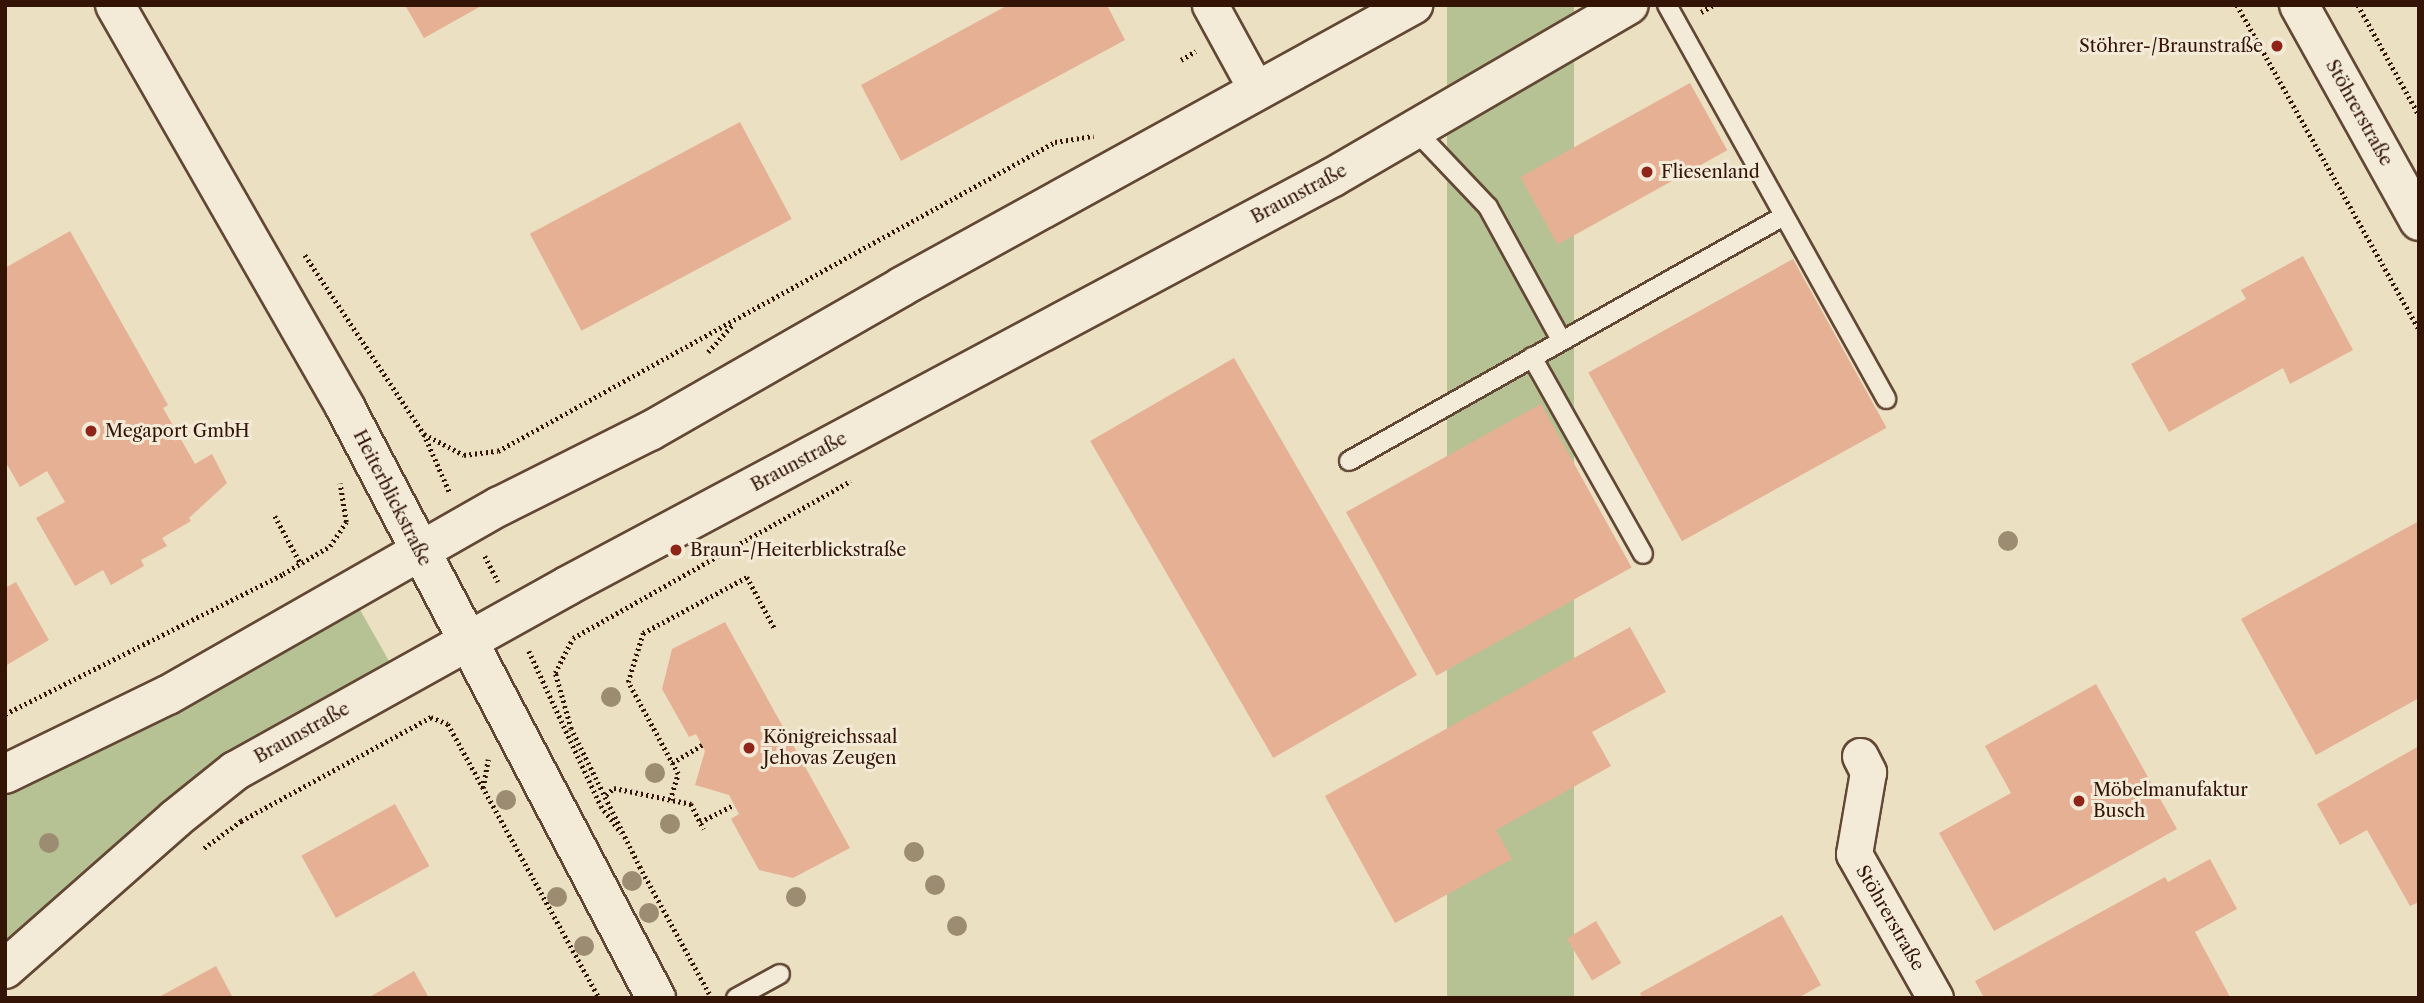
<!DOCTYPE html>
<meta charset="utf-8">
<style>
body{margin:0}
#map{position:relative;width:2424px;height:1003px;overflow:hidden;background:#ece0c3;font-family:"Libre Caslon Text",serif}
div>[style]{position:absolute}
.green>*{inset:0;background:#b7c294;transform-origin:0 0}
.building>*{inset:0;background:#e5b093;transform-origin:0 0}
.path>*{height:4.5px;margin-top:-2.25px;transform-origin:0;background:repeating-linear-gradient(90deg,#341404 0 2px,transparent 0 5.5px)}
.roads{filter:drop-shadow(2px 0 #624734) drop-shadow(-2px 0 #624734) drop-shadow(0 2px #624734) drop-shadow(0 -2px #624734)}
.lane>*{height:18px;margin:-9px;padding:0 9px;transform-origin:9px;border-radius:9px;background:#f3ebd8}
.street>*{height:35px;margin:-17.5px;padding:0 17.5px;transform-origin:17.5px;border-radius:17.5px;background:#f3ebd8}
.secondary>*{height:38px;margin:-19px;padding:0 19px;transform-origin:19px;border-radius:19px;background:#f3ebd8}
.trees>*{width:20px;height:20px;margin:-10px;border-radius:50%;background:#9c8c72}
.dots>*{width:19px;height:19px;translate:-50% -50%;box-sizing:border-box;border:4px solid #f3ebd8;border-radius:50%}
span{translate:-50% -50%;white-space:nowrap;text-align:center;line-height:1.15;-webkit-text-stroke:6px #f3ebd8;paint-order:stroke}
.poi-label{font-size:18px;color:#341404}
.right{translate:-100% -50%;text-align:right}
.left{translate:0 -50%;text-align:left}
.street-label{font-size:18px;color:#341404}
.frame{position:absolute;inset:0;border:7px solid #341404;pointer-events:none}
</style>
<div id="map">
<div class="green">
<div style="left:1447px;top:5px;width:127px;height:1056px"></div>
<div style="clip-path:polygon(359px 608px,389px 661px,270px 727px,227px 756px,5px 945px,5px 788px)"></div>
</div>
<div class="building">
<div style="clip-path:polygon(405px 5px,483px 5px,424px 38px)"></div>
<div style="clip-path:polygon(1008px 5px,1107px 5px,1125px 40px,901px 161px,861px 85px)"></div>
<div style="left:1690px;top:83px;width:77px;height:194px;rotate:61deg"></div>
<div style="left:740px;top:122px;width:110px;height:238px;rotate:62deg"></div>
<div style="clip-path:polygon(70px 231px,168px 405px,163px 408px,195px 464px,212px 454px,227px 483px,189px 518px,191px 521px,162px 538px,167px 546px,141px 560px,144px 566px,111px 585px,103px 570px,75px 586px,36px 518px,65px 502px,47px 471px,20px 487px,5px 461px,5px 268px)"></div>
<div style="clip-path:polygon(2303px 256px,2353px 350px,2290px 384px,2283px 368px,2169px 432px,2131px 364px,2246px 299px,2241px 290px)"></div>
<div style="left:1793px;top:259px;width:193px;height:234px;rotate:61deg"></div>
<div style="left:1234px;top:358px;width:366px;height:166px;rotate:60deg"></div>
<div style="left:1541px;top:404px;width:187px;height:223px;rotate:61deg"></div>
<div style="clip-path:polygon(2419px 521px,2419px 698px,2316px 755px,2241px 619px)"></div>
<div style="clip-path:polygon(16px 582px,49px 640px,5px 666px,5px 588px)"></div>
<div style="clip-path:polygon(725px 622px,850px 848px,793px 878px,759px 870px,731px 819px,739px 814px,729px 795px,695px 785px,705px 751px,696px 734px,689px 737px,662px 689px,672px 649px)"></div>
<div style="clip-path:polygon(1630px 627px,1666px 692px,1592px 732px,1611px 766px,1496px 830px,1512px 859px,1395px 923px,1325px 796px)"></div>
<div style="clip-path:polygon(2096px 684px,2177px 829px,1994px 931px,1939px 833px,2011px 793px,1985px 746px)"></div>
<div style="clip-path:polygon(2419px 746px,2419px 902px,2410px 906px,2367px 830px,2340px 845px,2317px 804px)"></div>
<div style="left:395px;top:804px;width:71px;height:107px;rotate:61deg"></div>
<div style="clip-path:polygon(2210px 859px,2237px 909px,2195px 932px,2230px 997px,1984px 998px,1975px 981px,2165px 877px,2168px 882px)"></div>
<div style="clip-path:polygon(1782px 915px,1821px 985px,1798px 998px,1642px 998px,1640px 993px)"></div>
<div style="left:1596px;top:921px;width:49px;height:34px;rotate:59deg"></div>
<div style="clip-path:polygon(216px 966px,233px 998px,157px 998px)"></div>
<div style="clip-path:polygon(414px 971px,429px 998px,368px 998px)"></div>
</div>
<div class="path">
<div style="left:2237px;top:5px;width:372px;rotate:60.7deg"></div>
<div style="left:2358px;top:5px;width:126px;rotate:61deg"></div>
<div style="left:1701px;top:12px;width:14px;rotate:-30deg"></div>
<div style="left:1181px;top:60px;width:17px;rotate:-31deg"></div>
<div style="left:305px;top:255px;width:215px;rotate:56.4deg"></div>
<div style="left:424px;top:434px;width:45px;rotate:27.7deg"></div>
<div style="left:464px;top:455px;width:34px;rotate:-7deg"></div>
<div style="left:498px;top:451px;width:637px;rotate:-29.02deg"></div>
<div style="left:1055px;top:142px;width:39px;rotate:-9deg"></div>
<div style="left:708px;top:352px;width:36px;rotate:-48deg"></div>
<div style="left:424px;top:434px;width:64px;rotate:66.2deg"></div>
<div style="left:275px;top:516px;width:55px;rotate:61.6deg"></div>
<div style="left:485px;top:556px;width:29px;rotate:63deg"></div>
<div style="left:529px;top:651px;width:171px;rotate:65.1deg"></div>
<div style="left:601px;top:806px;width:34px;rotate:53deg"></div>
<div style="left:5px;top:714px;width:311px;rotate:-26.7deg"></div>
<div style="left:283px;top:574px;width:55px;rotate:-30.8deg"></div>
<div style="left:330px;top:546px;width:29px;rotate:-56deg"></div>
<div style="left:346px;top:522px;width:39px;rotate:-99deg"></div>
<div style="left:672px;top:763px;width:35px;rotate:-31deg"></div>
<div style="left:483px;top:788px;width:29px;rotate:-80deg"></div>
<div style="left:606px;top:795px;width:11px;rotate:-41deg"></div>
<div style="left:614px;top:788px;width:79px;rotate:11.7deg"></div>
<div style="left:691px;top:804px;width:28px;rotate:63deg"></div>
<div style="left:670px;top:800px;width:27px;rotate:-73deg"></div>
<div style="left:678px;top:774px;width:105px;rotate:-118.5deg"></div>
<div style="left:628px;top:682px;width:51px;rotate:-73deg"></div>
<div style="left:643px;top:633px;width:118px;rotate:-28.3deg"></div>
<div style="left:747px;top:577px;width:59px;rotate:61.7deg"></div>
<div style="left:700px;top:822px;width:38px;rotate:-27deg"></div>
<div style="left:204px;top:848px;width:46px;rotate:-36.1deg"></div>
<div style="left:241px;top:821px;width:217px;rotate:-28.7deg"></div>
<div style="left:431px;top:717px;width:18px;rotate:22deg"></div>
<div style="left:448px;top:724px;width:313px;rotate:61.1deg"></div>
<div style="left:709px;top:994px;width:144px;rotate:-118.7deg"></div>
<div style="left:640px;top:868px;width:155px;rotate:-116.4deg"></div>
<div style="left:571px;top:729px;width:58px;rotate:-105.9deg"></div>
<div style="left:555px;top:673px;width:39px;rotate:-63deg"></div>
<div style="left:573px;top:638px;width:319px;rotate:-29.5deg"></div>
</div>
<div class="roads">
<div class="lane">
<div style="left:1667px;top:5px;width:451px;rotate:60.9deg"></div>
<div style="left:1415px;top:130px;width:106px;rotate:46.5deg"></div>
<div style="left:1488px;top:207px;width:152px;rotate:61.2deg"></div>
<div style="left:1532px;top:357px;width:226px;rotate:60.6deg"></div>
<div style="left:1349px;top:461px;width:498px;rotate:-29.4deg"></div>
<div style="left:736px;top:998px;width:50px;rotate:-28.6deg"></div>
</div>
<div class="street">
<div style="left:1210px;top:5px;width:98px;rotate:61.3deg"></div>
<div style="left:1860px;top:756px;width:18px;rotate:63deg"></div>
<div style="left:1868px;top:772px;width:83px;rotate:99.7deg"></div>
<div style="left:1854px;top:854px;width:165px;rotate:60.6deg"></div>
</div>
<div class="secondary">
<div style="left:115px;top:5px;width:463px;rotate:60.2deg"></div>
<div style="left:345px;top:407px;width:668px;rotate:62.25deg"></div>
<div style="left:2299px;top:5px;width:247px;rotate:60.9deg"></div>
<div style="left:5px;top:774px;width:181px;rotate:-25.9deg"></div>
<div style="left:168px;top:695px;width:382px;rotate:-29.7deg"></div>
<div style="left:500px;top:506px;width:168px;rotate:-26.6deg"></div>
<div style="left:650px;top:431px;width:289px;rotate:-29.8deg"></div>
<div style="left:901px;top:287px;width:585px;rotate:-28.85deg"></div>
<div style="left:5px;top:969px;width:227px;rotate:-41.4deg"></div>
<div style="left:175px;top:819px;width:77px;rotate:-38.7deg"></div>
<div style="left:235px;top:771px;width:380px;rotate:-29.1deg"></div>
<div style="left:567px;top:586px;width:868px;rotate:-28.1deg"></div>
<div style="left:1333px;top:177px;width:342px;rotate:-30.2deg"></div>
</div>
</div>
<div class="trees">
<div style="left:2008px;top:541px"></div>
<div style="left:611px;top:697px"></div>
<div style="left:655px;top:773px"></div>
<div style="left:506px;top:800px"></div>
<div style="left:670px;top:824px"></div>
<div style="left:49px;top:843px"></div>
<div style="left:914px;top:852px"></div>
<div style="left:632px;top:881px"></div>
<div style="left:935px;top:885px"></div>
<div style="left:557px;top:897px"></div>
<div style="left:796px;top:897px"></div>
<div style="left:649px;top:913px"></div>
<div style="left:957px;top:926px"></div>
<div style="left:584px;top:946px"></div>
</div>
<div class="dots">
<div style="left:2277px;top:46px;background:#8f2418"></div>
<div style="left:1647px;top:172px;background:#8f2418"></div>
<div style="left:91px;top:431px;background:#8f2418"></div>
<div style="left:676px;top:550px;background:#8f2418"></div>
<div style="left:749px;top:748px;background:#8f2418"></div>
<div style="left:2079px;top:801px;background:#8f2418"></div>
</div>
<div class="poi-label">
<span class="right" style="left:2263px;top:46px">Stöhrer-/Braunstraße</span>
<span class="left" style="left:1661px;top:172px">Fliesenland</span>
<span class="left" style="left:105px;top:431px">Megaport GmbH</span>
<span class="left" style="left:690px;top:550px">Braun-/Heiterblickstraße</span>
<span class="left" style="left:763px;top:748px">Königreichssaal<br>Jehovas Zeugen</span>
<span class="left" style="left:2093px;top:801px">Möbelmanufaktur<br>Busch</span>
</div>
<div class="street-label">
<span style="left:2359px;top:113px;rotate:61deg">Stöhrerstraße</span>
<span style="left:1299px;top:194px;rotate:-28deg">Braunstraße</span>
<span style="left:799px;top:462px;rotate:-28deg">Braunstraße</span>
<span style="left:392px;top:498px;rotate:63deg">Heiterblickstraße</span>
<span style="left:302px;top:733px;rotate:-29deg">Braunstraße</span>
<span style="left:1890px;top:918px;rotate:60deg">Stöhrerstraße</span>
</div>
<div class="frame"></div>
</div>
